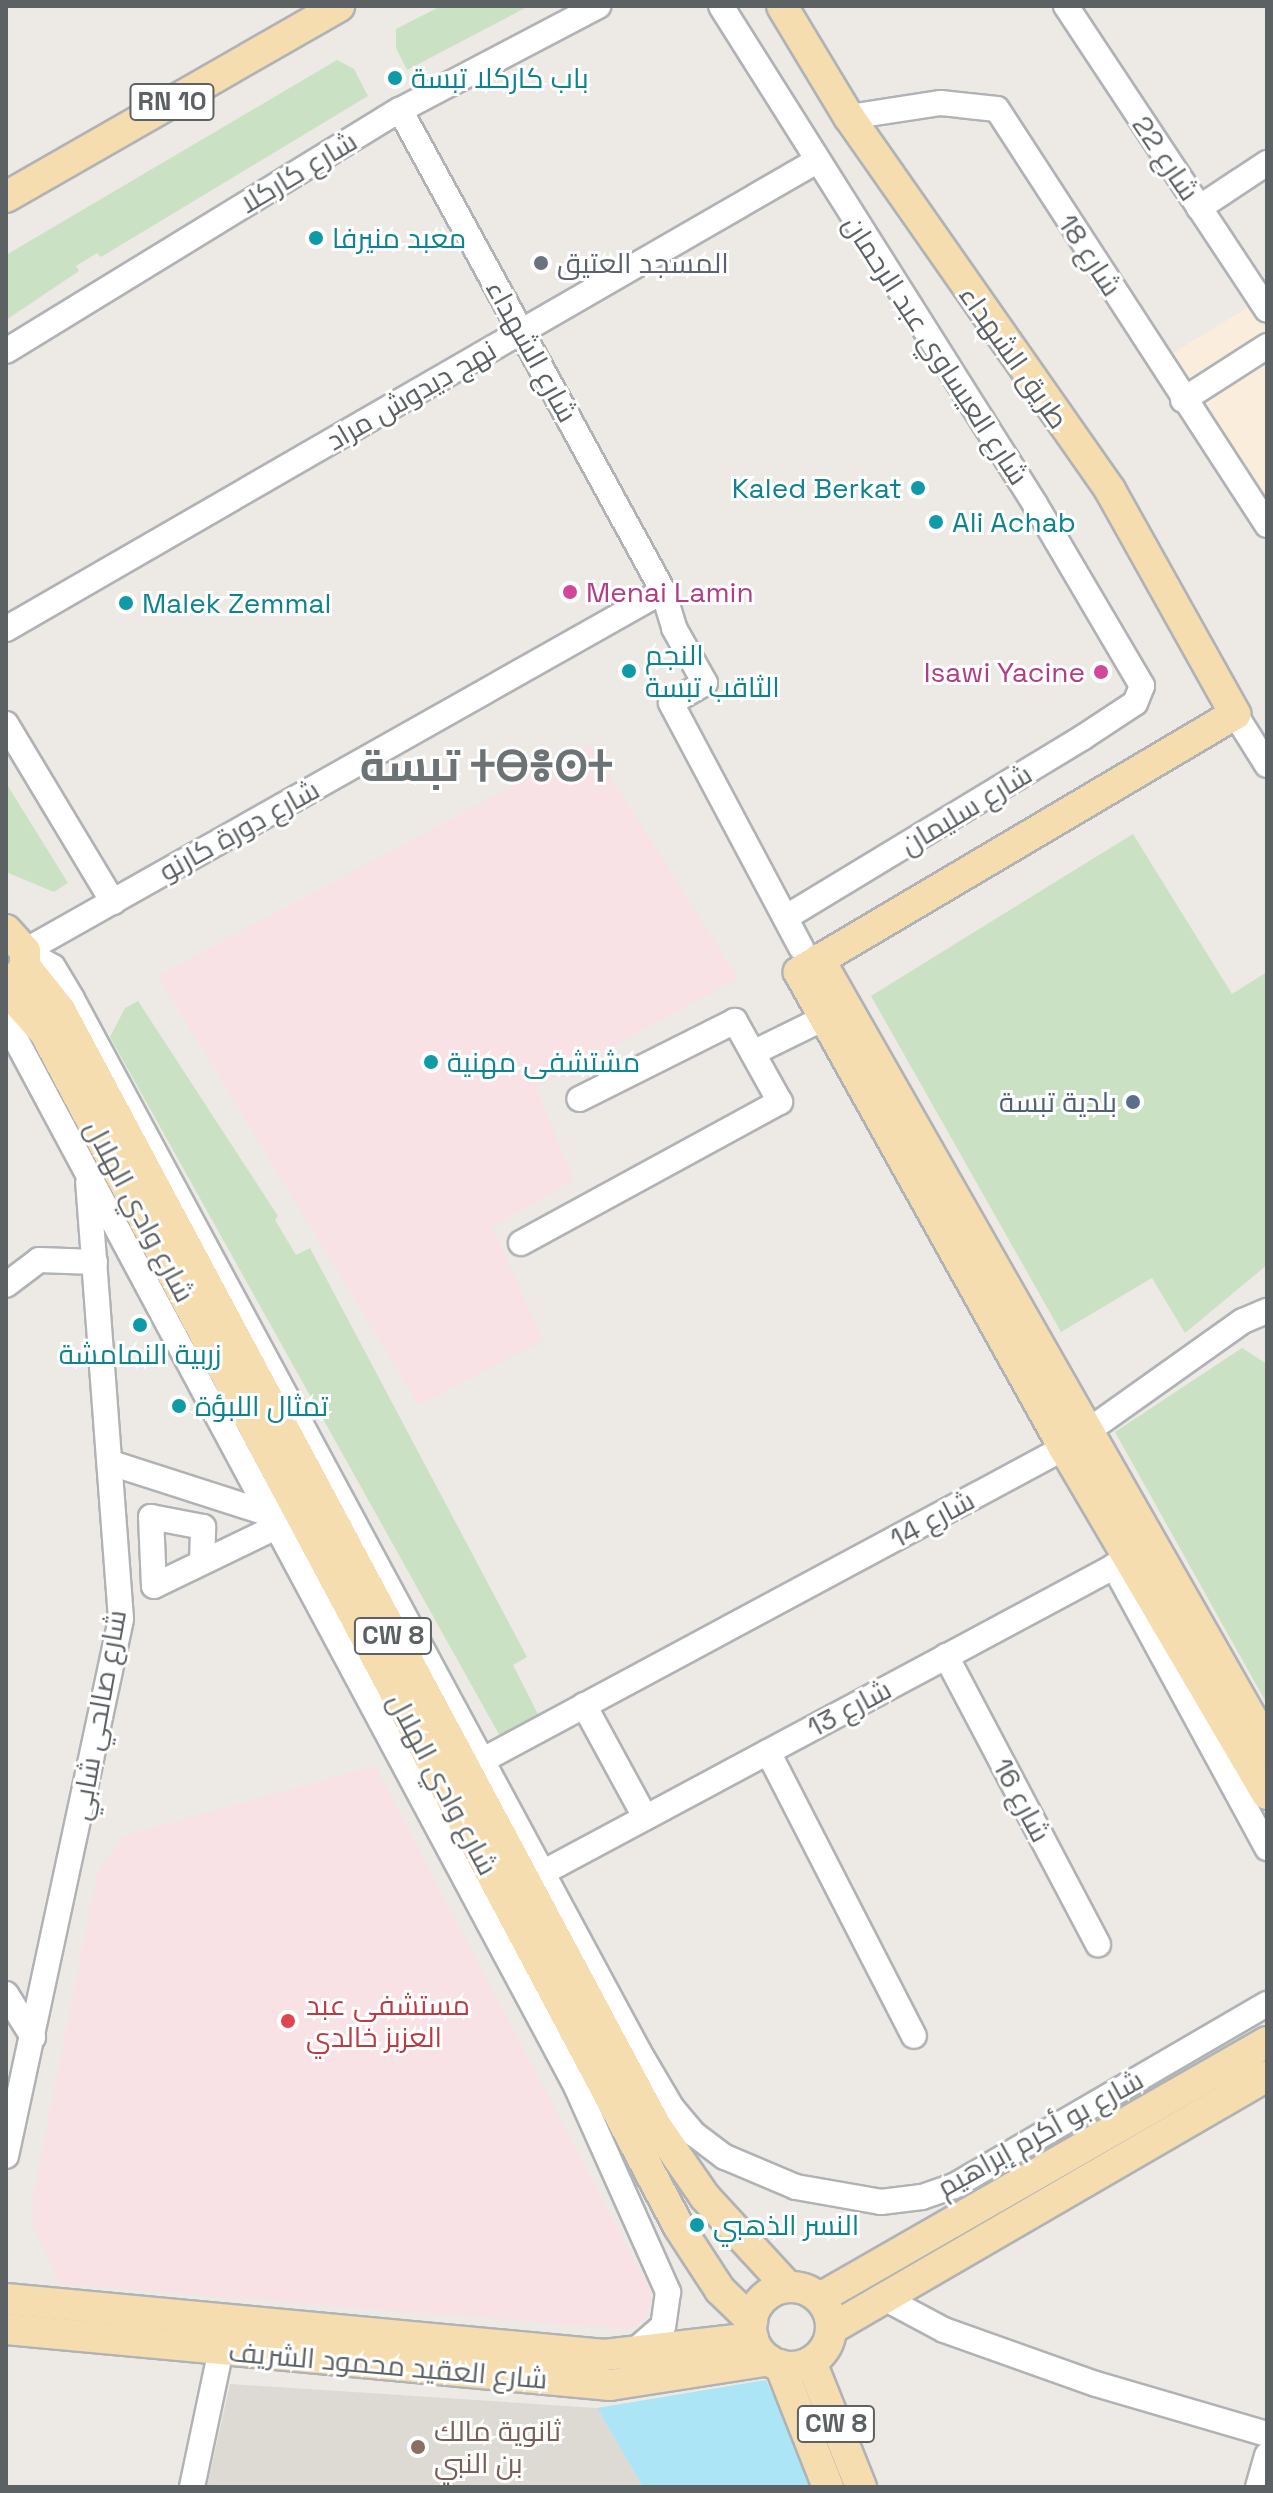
<!DOCTYPE html>
<meta charset="utf-8">
<style>
body{margin:0}
#map{position:relative;width:1273px;height:2493px;overflow:hidden;background:#ede9e4;font-family:"Space Grotesk",Cairo,"Noto Sans Tifinagh",sans-serif}
div>[style]{position:absolute}
.commercial>*{inset:0;background:#faeddc}
.education>*{inset:0;background:#ddd9d3}
.medical>*{inset:0;background:#f8e2e5}
.green>*{inset:0;background:#cae2c3}
.water>*{inset:0;background:#ace5f6}
.roads{filter:drop-shadow(2px 0 #b0b3b5) drop-shadow(-2px 0 #b0b3b5) drop-shadow(0 2px #b0b3b5) drop-shadow(0 -2px #b0b3b5)}
.minor>*{height:24px;margin:-12px;padding:0 12px;transform-origin:12px;border-radius:12px;background:#fff}
.major>*{height:30px;margin:-15px;padding:0 15px;transform-origin:15px;border-radius:15px;background:#f6ddb0}
.major>.ring{margin:-15px;padding:0;box-sizing:content-box;background:none;border:30px solid #f6ddb0;border-radius:50%}
.dots>*{width:22px;height:22px;translate:-50% -50%;box-sizing:border-box;border:4px solid #fff;border-radius:50%}
span{translate:-50% -50%;white-space:nowrap;text-align:center;line-height:1.15;-webkit-text-stroke:6px #fff;paint-order:stroke}
.shield-label span{padding:2px 6px;background:#fff;border:2px solid;border-radius:6px;-webkit-text-stroke-width:0}
.shield-label{font-size:26px;color:#5c6163;font-weight:700}
.culture-label{font-size:28px;color:#0d838f}
.left{translate:0 -50%;text-align:left}
.right{translate:-100% -50%;text-align:right}
.street-label{font-size:28px;color:#5c6163}
.worship-label{font-size:28px;color:#5b616d}
.hotel-label{font-size:28px;color:#b23c85}
.service-label{font-size:28px;color:#4e5e75}
.health-label{font-size:28px;color:#be3a42}
.education-label{font-size:28px;color:#785e54}
.town-label{font-size:44px;color:#6d7375;font-weight:700}
.frame{position:absolute;inset:0;border:8px solid #5c6163;pointer-events:none}
</style>
<div id="map">
<div class="commercial">
<div style="clip-path:polygon(1255px 303px,1267px 327px,1267px 497px,1173px 353px)"></div>
</div>
<div class="education">
<div style="clip-path:polygon(230px 2384px,597px 2408px,643px 2487px,207px 2487px)"></div>
</div>
<div class="medical">
<div style="clip-path:polygon(590px 745px,738px 978px,536px 1088px,574px 1180px,492px 1227px,543px 1340px,419px 1405px,158px 976px)"></div>
<div style="clip-path:polygon(375px 1766px,651px 2292px,650px 2312px,637px 2326px,625px 2329px,60px 2284px,33px 2225px,32px 2202px,97px 1875px,124px 1836px)"></div>
</div>
<div class="green">
<div style="clip-path:polygon(441px 6px,529px 6px,407px 70px,396px 48px,396px 29px)"></div>
<div style="clip-path:polygon(337px 60px,354px 69px,368px 96px,101px 257px,97px 253px,76px 266px,79px 271px,6px 320px,6px 255px)"></div>
<div style="clip-path:polygon(6px 783px,68px 883px,54px 892px,6px 872px)"></div>
<div style="clip-path:polygon(1133px 834px,1232px 994px,1267px 972px,1267px 1265px,1185px 1333px,1152px 1278px,1061px 1332px,871px 996px)"></div>
<div style="clip-path:polygon(138px 1001px,278px 1216px,275px 1220px,296px 1255px,310px 1248px,527px 1657px,513px 1665px,540px 1718px,501px 1738px,110px 1037px,125px 1008px)"></div>
<div style="clip-path:polygon(1242px 1348px,1267px 1364px,1267px 1704px,1115px 1432px)"></div>
</div>
<div class="water">
<div style="clip-path:polygon(766px 2380px,816px 2487px,643px 2487px,597px 2408px)"></div>
</div>
<div class="roads">
<div class="minor">
<div style="left:721px;top:6px;width:589px;rotate:57.77deg"></div>
<div style="left:1035px;top:504px;width:211px;rotate:59.5deg"></div>
<div style="left:1142px;top:686px;width:18px;rotate:112deg"></div>
<div style="left:1135px;top:703px;width:64px;rotate:146.6deg"></div>
<div style="left:1082px;top:738px;width:345px;rotate:148.8deg"></div>
<div style="left:1066px;top:6px;width:364px;rotate:56.5deg"></div>
<div style="left:400px;top:110px;width:548px;rotate:61.33deg"></div>
<div style="left:663px;top:591px;width:39px;rotate:73deg"></div>
<div style="left:674px;top:628px;width:63px;rotate:60.6deg"></div>
<div style="left:705px;top:683px;width:39px;rotate:150deg"></div>
<div style="left:671px;top:703px;width:277px;rotate:62deg"></div>
<div style="left:849px;top:117px;width:93px;rotate:-8.7deg"></div>
<div style="left:941px;top:103px;width:56px;rotate:6.1deg"></div>
<div style="left:997px;top:109px;width:496px;rotate:57deg"></div>
<div style="left:1199px;top:208px;width:82px;rotate:-33.5deg"></div>
<div style="left:6px;top:351px;width:462px;rotate:-31.5deg"></div>
<div style="left:400px;top:110px;width:224px;rotate:-27.7deg"></div>
<div style="left:1183px;top:400px;width:100px;rotate:-32.7deg"></div>
<div style="left:6px;top:629px;width:934px;rotate:-30deg"></div>
<div style="left:1235px;top:714px;width:60px;rotate:57.9deg"></div>
<div style="left:6px;top:724px;width:208px;rotate:59deg"></div>
<div style="left:25px;top:951px;width:32px;rotate:30deg"></div>
<div style="left:53px;top:967px;width:37px;rotate:59deg"></div>
<div style="left:72px;top:999px;width:1196px;rotate:61.7deg"></div>
<div style="left:639px;top:2052px;width:65px;rotate:59.5deg"></div>
<div style="left:672px;top:2108px;width:34px;rotate:50deg"></div>
<div style="left:694px;top:2134px;width:39px;rotate:37deg"></div>
<div style="left:725px;top:2157px;width:77px;rotate:22.9deg"></div>
<div style="left:796px;top:2187px;width:86px;rotate:10deg"></div>
<div style="left:881px;top:2202px;width:41px;rotate:-7deg"></div>
<div style="left:922px;top:2197px;width:34px;rotate:-19deg"></div>
<div style="left:954px;top:2186px;width:362px;rotate:-30.2deg"></div>
<div style="left:25px;top:951px;width:733px;rotate:-29.43deg"></div>
<div style="left:6px;top:1021px;width:1208px;rotate:61.84deg"></div>
<div style="left:576px;top:2086px;width:226px;rotate:65.9deg"></div>
<div style="left:668px;top:2292px;width:34px;rotate:98deg"></div>
<div style="left:663px;top:2326px;width:41px;rotate:138.9deg"></div>
<div style="left:755px;top:1052px;width:77px;rotate:-26.2deg"></div>
<div style="left:521px;top:1243px;width:295px;rotate:-28.6deg"></div>
<div style="left:780px;top:1102px;width:93px;rotate:-119.1deg"></div>
<div style="left:735px;top:1021px;width:174px;rotate:153.4deg"></div>
<div style="left:6px;top:1285px;width:41px;rotate:-37.1deg"></div>
<div style="left:39px;top:1260px;width:56px;rotate:2deg"></div>
<div style="left:111px;top:1463px;width:167px;rotate:17.8deg"></div>
<div style="left:202px;top:1562px;width:35px;rotate:-88deg"></div>
<div style="left:203px;top:1527px;width:53px;rotate:-169.1deg"></div>
<div style="left:151px;top:1517px;width:69px;rotate:87.5deg"></div>
<div style="left:154px;top:1586px;width:136px;rotate:-25.8deg"></div>
<div style="left:1114px;top:1566px;width:321px;rotate:61.5deg"></div>
<div style="left:946px;top:1656px;width:326px;rotate:62.2deg"></div>
<div style="left:584px;top:1705px;width:128px;rotate:61.4deg"></div>
<div style="left:768px;top:1752px;width:319px;rotate:62.8deg"></div>
<div style="left:483px;top:1760px;width:659px;rotate:-28.24deg"></div>
<div style="left:1064px;top:1448px;width:219px;rotate:-35.4deg"></div>
<div style="left:1243px;top:1321px;width:26px;rotate:-23deg"></div>
<div style="left:544px;top:1872px;width:682px;rotate:-28.18deg"></div>
<div style="left:6px;top:1994px;width:51px;rotate:57.9deg"></div>
<div style="left:6px;top:2156px;width:549px;rotate:-77.91deg"></div>
<div style="left:121px;top:1619px;width:438px;rotate:-94.3deg"></div>
<div style="left:884px;top:2298px;width:68px;rotate:28.1deg"></div>
<div style="left:944px;top:2330px;width:161px;rotate:19.6deg"></div>
<div style="left:1096px;top:2384px;width:178px;rotate:16.3deg"></div>
<div style="left:192px;top:2487px;width:141px;rotate:-78.1deg"></div>
<div style="left:1258px;top:2487px;width:33px;rotate:-74deg"></div>
</div>
<div class="major">
<div style="left:782px;top:6px;width:130px;rotate:58.9deg"></div>
<div style="left:849px;top:117px;width:455px;rotate:55deg"></div>
<div style="left:1110px;top:490px;width:257px;rotate:60.8deg"></div>
<div style="left:1235px;top:714px;width:507px;rotate:149.39deg"></div>
<div style="left:799px;top:972px;width:545px;rotate:60.89deg"></div>
<div style="left:1064px;top:1448px;width:401px;rotate:59.6deg"></div>
<div style="left:6px;top:197px;width:384px;rotate:-29.8deg"></div>
<div style="left:6px;top:930px;width:28px;rotate:48deg"></div>
<div style="left:25px;top:951px;width:15px;rotate:90deg"></div>
<div style="left:25px;top:966px;width:20px;rotate:123deg"></div>
<div style="left:819px;top:959px;width:905px;rotate:60.32deg"></div>
<div style="left:25px;top:966px;width:56px;rotate:51.5deg"></div>
<div style="left:60px;top:1010px;width:1265px;rotate:61.9deg"></div>
<div style="left:656px;top:2126px;width:86px;rotate:55.4deg"></div>
<div style="left:705px;top:2197px;width:122px;rotate:47.3deg"></div>
<div style="left:6px;top:989px;width:59px;rotate:48.4deg"></div>
<div style="left:45px;top:1033px;width:1352px;rotate:62.03deg"></div>
<div style="left:679px;top:2227px;width:75px;rotate:56.9deg"></div>
<div style="left:720px;top:2290px;width:45px;rotate:44.1deg"></div>
<div class="ring" style="left:751px;top:2287px;width:50px;height:50px"></div>
<div style="left:820px;top:2298px;width:515px;rotate:-29.8deg"></div>
<div style="left:6px;top:2299px;width:601px;rotate:5.35deg"></div>
<div style="left:604px;top:2355px;width:150px;rotate:-6.5deg"></div>
<div style="left:6px;top:2329px;width:607px;rotate:5.3deg"></div>
<div style="left:610px;top:2385px;width:161px;rotate:-8.9deg"></div>
<div style="left:831px;top:2329px;width:504px;rotate:-30.13deg"></div>
<div style="left:811px;top:2362px;width:135px;rotate:68.2deg"></div>
<div style="left:780px;top:2365px;width:131px;rotate:68.5deg"></div>
</div>
</div>
<div class="dots">
<div style="left:395px;top:78px;background:#0f9aa8"></div>
<div style="left:316px;top:238px;background:#0f9aa8"></div>
<div style="left:541px;top:263px;background:#6b7280"></div>
<div style="left:918px;top:488px;background:#0f9aa8"></div>
<div style="left:936px;top:522px;background:#0f9aa8"></div>
<div style="left:570px;top:592px;background:#d1479c"></div>
<div style="left:126px;top:603px;background:#0f9aa8"></div>
<div style="left:629px;top:671px;background:#0f9aa8"></div>
<div style="left:1101px;top:672px;background:#d1479c"></div>
<div style="left:431px;top:1062px;background:#0f9aa8"></div>
<div style="left:1133px;top:1102px;background:#5c6f8a"></div>
<div style="left:140px;top:1325px;background:#0f9aa8"></div>
<div style="left:179px;top:1406px;background:#0f9aa8"></div>
<div style="left:288px;top:2021px;background:#e0444e"></div>
<div style="left:697px;top:2225px;background:#0f9aa8"></div>
<div style="left:418px;top:2447px;background:#8d6e63"></div>
</div>
<div class="shield-label">
<span style="left:172px;top:102px">RN 10</span>
<span style="left:393px;top:1636px">CW 8</span>
<span style="left:836px;top:2424px">CW 8</span>
</div>
<div class="culture-label">
<span class="left" style="left:411px;top:78px">باب كاركلا تبسة</span>
<span class="left" style="left:332px;top:238px">معبد منيرفا</span>
<span class="right" style="left:902px;top:488px">Kaled Berkat</span>
<span class="left" style="left:952px;top:522px">Ali Achab</span>
<span class="left" style="left:142px;top:603px">Malek Zemmal</span>
<span class="left" style="left:645px;top:671px">النجم<br>الثاقب تبسة</span>
<span class="left" style="left:447px;top:1062px">مشتشفى مهنية</span>
<span style="left:140px;top:1354px">زربية النمامشة</span>
<span class="left" style="left:195px;top:1406px">تمثال اللبؤة</span>
<span class="left" style="left:713px;top:2225px">النسر الذهبي</span>
</div>
<div class="street-label">
<span style="left:1166px;top:158px;rotate:56deg">شارع 22</span>
<span style="left:298px;top:172px;rotate:-31deg">شارع كاركلا</span>
<span style="left:1090px;top:255px;rotate:57deg">شارع 18</span>
<span style="left:936px;top:350px;rotate:57deg">شارع العيساوي عبد الرحمان</span>
<span style="left:532px;top:351px;rotate:61deg">شارع الشهداء</span>
<span style="left:1014px;top:357px;rotate:55deg">طريق الشهداء</span>
<span style="left:411px;top:395px;rotate:-30deg">نهج ديدوش مراد</span>
<span style="left:966px;top:809px;rotate:-31deg">شارع سليمان</span>
<span style="left:239px;top:830px;rotate:-29deg">شارع دورة كارنو</span>
<span style="left:140px;top:1211px;rotate:62deg">شارع وادي الهلال</span>
<span style="left:932px;top:1519px;rotate:-28deg">شارع 14</span>
<span style="left:849px;top:1708px;rotate:-28deg">شارع 13</span>
<span style="left:98px;top:1715px;rotate:-80deg">شارع صالحي شابي</span>
<span style="left:443px;top:1784px;rotate:62deg">شارع وادي الهلال</span>
<span style="left:1022px;top:1800px;rotate:62deg">شارع 16</span>
<span style="left:1040px;top:2133px;rotate:-29deg">شارع بو أكرم إبراهيم</span>
<span style="left:388px;top:2365px;rotate:5deg">شارع العقيد محمود الشريف</span>
</div>
<div class="worship-label">
<span class="left" style="left:557px;top:263px">المسجد العتيق</span>
</div>
<div class="hotel-label">
<span class="left" style="left:586px;top:592px">Menai Lamin</span>
<span class="right" style="left:1085px;top:672px">Isawi Yacine</span>
</div>
<div class="service-label">
<span class="right" style="left:1117px;top:1102px">بلدية تبسة</span>
</div>
<div class="health-label">
<span class="left" style="left:306px;top:2021px">مستشفى عبد<br>العزبز خالدي</span>
</div>
<div class="education-label">
<span class="left" style="left:434px;top:2447px">ثانوية مالك<br>بن النبي</span>
</div>
<div class="town-label">
<span style="left:486px;top:766px">تبسة ⵜⴱⴻⵙⵜ</span>
</div>
<div class="frame"></div>
</div>
